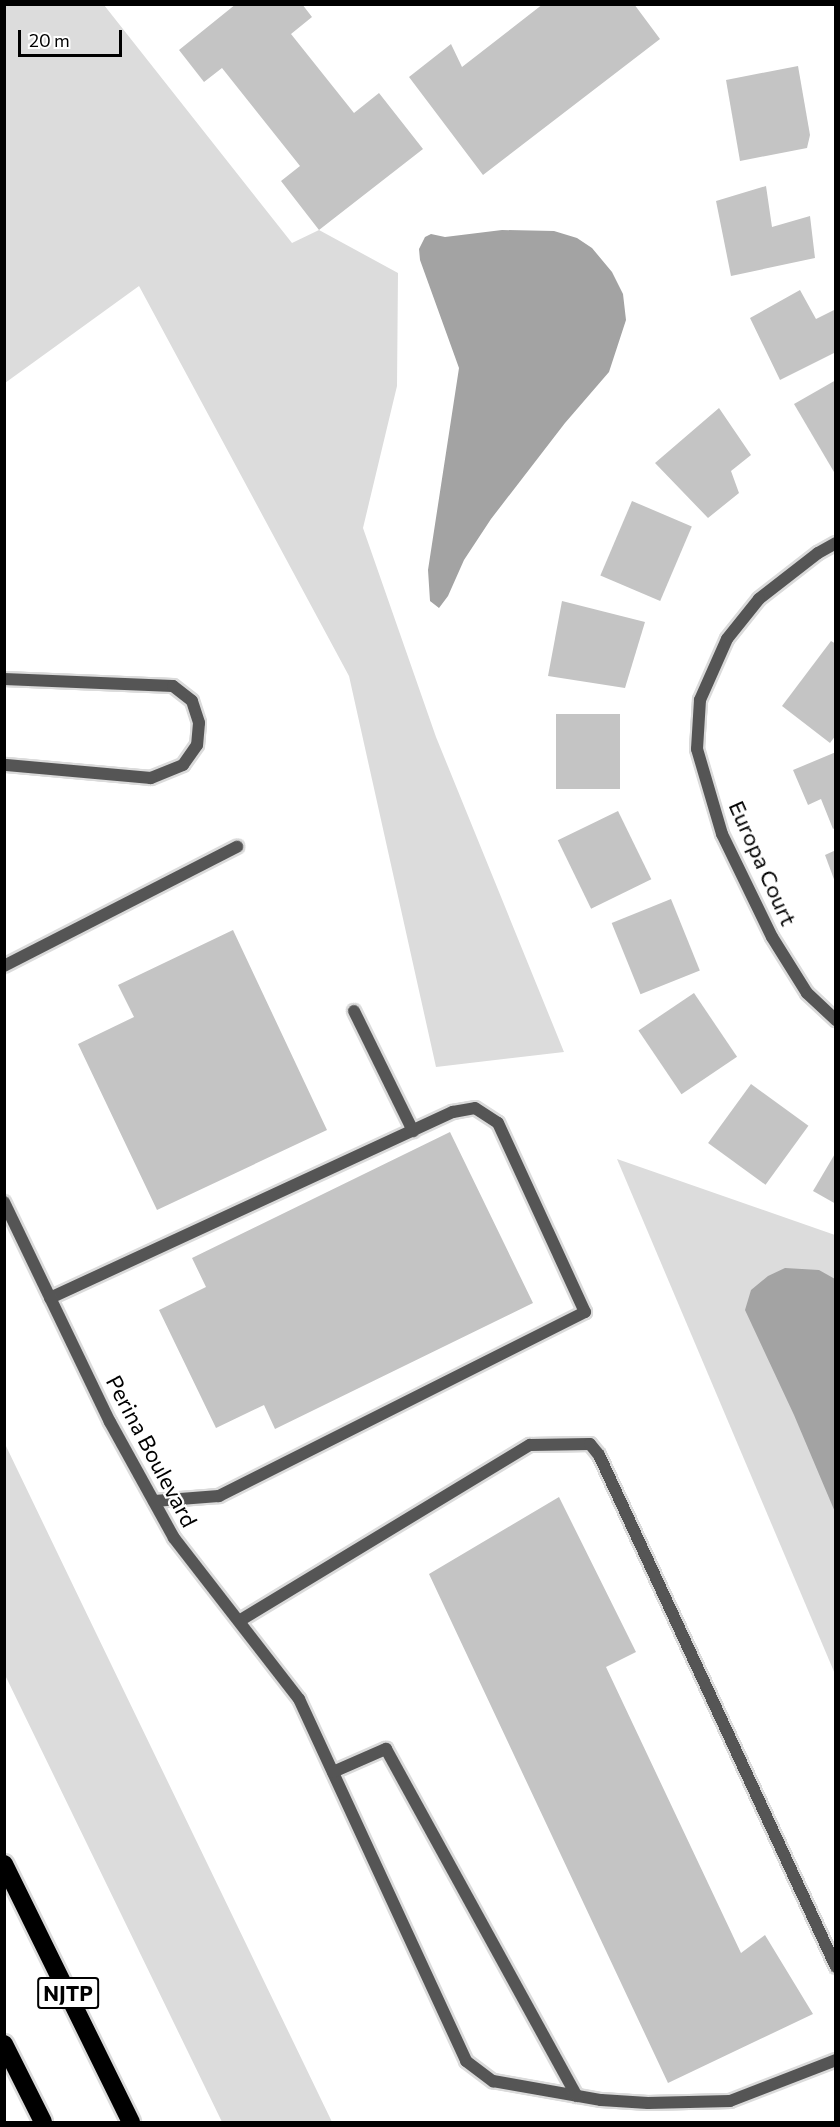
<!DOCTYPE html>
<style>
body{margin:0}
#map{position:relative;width:840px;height:2127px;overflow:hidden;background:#fff;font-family:Commissioner,sans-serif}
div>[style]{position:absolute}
.green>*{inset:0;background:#dcdcdc}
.water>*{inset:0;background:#a3a3a3}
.building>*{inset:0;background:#c4c4c4;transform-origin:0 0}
.roads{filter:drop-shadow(2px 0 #dbdbdb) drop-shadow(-2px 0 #dbdbdb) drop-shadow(0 2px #dbdbdb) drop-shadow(0 -2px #dbdbdb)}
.lane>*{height:12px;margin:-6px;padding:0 6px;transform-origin:6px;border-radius:6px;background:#555}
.street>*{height:12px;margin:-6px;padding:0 6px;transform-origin:6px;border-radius:6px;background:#555}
.highway>*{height:18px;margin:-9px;padding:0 9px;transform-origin:9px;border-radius:9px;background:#000}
span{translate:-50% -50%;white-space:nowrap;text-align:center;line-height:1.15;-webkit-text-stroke:4.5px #fff;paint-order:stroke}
.shield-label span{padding:2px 4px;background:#fff;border:2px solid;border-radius:4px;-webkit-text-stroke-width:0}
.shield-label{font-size:21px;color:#000;font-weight:700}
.street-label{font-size:22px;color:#000}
.frame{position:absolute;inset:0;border:6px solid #000;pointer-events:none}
.scale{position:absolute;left:18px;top:30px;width:104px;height:27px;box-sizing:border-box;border:3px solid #000;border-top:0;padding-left:8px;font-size:18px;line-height:21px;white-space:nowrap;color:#000;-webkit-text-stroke:4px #fff;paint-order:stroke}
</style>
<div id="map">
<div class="green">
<div style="clip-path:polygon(5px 5px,104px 5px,292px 243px,319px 230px,398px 273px,397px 386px,363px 528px,436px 737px,564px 1052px,436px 1067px,349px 676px,139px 286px,5px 383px)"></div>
<div style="clip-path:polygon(617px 1159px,835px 1235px,835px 1674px)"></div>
<div style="clip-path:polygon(5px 1444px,82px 1604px,332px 2122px,222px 2122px,5px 1675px)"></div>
</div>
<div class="water">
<div style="clip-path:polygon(502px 230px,554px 231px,577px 238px,592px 248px,612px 272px,623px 294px,626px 320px,609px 372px,565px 423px,491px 519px,464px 560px,448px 596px,439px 608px,430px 601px,428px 570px,459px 368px,420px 260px,419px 249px,425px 237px,431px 234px,445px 237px)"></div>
<div style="clip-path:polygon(785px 1268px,819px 1270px,835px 1279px,835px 1512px,794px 1415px,745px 1310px,751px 1290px,768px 1276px)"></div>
</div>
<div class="building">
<div style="clip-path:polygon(236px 4px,302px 4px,312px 17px,291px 34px,354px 113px,379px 93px,423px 149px,319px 230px,281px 181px,300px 166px,222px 68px,204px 82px,179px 50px)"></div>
<div style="clip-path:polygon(543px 4px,634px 4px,660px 39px,483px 175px,409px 77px,451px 44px,462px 67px)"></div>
<div style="clip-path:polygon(798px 66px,810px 135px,807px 148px,740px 161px,726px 80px)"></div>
<div style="clip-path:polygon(766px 186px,772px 227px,810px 216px,815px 258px,731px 276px,716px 201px)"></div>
<div style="clip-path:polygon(800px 290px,816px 319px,836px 309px,836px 352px,780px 380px,750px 318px)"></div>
<div style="clip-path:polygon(836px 380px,836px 471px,834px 472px,794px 404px)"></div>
<div style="clip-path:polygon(719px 408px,751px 455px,731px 471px,739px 493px,708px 518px,655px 463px)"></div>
<div style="left:632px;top:501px;width:65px;height:81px;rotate:23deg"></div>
<div style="clip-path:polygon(562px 601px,645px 622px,625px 688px,548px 676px)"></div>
<div style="clip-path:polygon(831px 641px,836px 644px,836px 735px,830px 743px,782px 706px)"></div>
<div style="left:620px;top:714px;width:75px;height:64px;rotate:90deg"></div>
<div style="clip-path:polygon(836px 752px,836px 827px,833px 829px,821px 799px,808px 805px,793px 770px)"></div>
<div style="left:618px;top:811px;width:76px;height:67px;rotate:64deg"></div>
<div style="clip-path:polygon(836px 850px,836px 882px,835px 882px,825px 855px)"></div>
<div style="left:671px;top:899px;width:77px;height:64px;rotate:68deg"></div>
<div style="clip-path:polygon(233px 930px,327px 1130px,157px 1210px,78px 1044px,134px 1017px,118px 985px)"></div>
<div style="left:694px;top:993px;width:77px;height:67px;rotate:56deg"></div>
<div style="left:751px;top:1084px;width:71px;height:73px;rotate:36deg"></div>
<div style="clip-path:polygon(450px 1132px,533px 1303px,275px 1429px,264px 1405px,216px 1428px,159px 1310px,206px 1287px,192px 1258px)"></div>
<div style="clip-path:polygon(836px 1152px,836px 1204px,813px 1191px)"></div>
<div style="clip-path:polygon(559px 1497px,636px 1652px,606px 1667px,741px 1953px,765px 1935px,813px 2014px,668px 2083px,429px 1574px)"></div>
</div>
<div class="roads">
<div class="lane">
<div style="left:4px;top:679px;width:169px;rotate:2.4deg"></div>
<div style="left:173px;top:686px;width:24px;rotate:38deg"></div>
<div style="left:192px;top:701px;width:23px;rotate:72deg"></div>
<div style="left:199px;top:723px;width:22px;rotate:95deg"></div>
<div style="left:197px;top:745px;width:24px;rotate:125deg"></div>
<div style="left:183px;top:765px;width:35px;rotate:158deg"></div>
<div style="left:151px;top:778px;width:148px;rotate:-174.9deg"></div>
<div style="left:4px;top:966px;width:262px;rotate:-27.1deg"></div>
<div style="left:354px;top:1011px;width:134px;rotate:63.8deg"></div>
<div style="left:50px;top:1298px;width:444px;rotate:-24.8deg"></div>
<div style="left:453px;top:1112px;width:22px;rotate:-10deg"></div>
<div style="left:475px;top:1108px;width:27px;rotate:33deg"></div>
<div style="left:498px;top:1123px;width:208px;rotate:65.3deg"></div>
<div style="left:585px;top:1312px;width:410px;rotate:153.3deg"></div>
<div style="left:219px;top:1496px;width:65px;rotate:175.6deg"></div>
<div style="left:239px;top:1621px;width:340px;rotate:-31.2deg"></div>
<div style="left:530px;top:1445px;width:60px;rotate:-1deg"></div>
<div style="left:590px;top:1444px;width:14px;rotate:51deg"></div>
<div style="left:599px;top:1455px;width:564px;rotate:65.16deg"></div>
<div style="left:299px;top:1699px;width:399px;rotate:65.2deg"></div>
<div style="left:466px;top:2061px;width:34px;rotate:37deg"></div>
<div style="left:493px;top:2081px;width:110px;rotate:10deg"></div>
<div style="left:601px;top:2100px;width:47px;rotate:3.7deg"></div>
<div style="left:648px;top:2103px;width:82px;rotate:-1.4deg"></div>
<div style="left:730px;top:2101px;width:114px;rotate:-21.1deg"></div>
<div style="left:333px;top:1772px;width:58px;rotate:-23.5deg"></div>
<div style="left:386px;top:1749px;width:396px;rotate:61.2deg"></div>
</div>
<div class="street">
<div style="left:836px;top:543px;width:21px;rotate:151deg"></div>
<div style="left:818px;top:553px;width:75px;rotate:142.1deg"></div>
<div style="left:759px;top:599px;width:51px;rotate:128.7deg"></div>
<div style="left:727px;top:639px;width:67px;rotate:113.9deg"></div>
<div style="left:700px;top:700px;width:49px;rotate:93.5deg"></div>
<div style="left:697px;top:749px;width:89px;rotate:73.6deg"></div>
<div style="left:722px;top:834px;width:114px;rotate:64.1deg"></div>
<div style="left:772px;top:937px;width:66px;rotate:58deg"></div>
<div style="left:807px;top:993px;width:40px;rotate:43deg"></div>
<div style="left:4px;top:1202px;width:244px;rotate:64.3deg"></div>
<div style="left:110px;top:1422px;width:132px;rotate:61.1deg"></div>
<div style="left:174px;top:1538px;width:204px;rotate:52.2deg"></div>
</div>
<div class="highway">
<div style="left:4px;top:1864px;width:288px;rotate:63.8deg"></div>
<div style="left:4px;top:2044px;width:87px;rotate:63.4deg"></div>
</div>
</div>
<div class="shield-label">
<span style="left:68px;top:1993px">NJTP</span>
</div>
<div class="street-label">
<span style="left:763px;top:863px;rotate:66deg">Europa Court</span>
<span style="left:152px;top:1451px;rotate:62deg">Perina Boulevard</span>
</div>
<div class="frame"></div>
<div class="scale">20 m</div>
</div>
